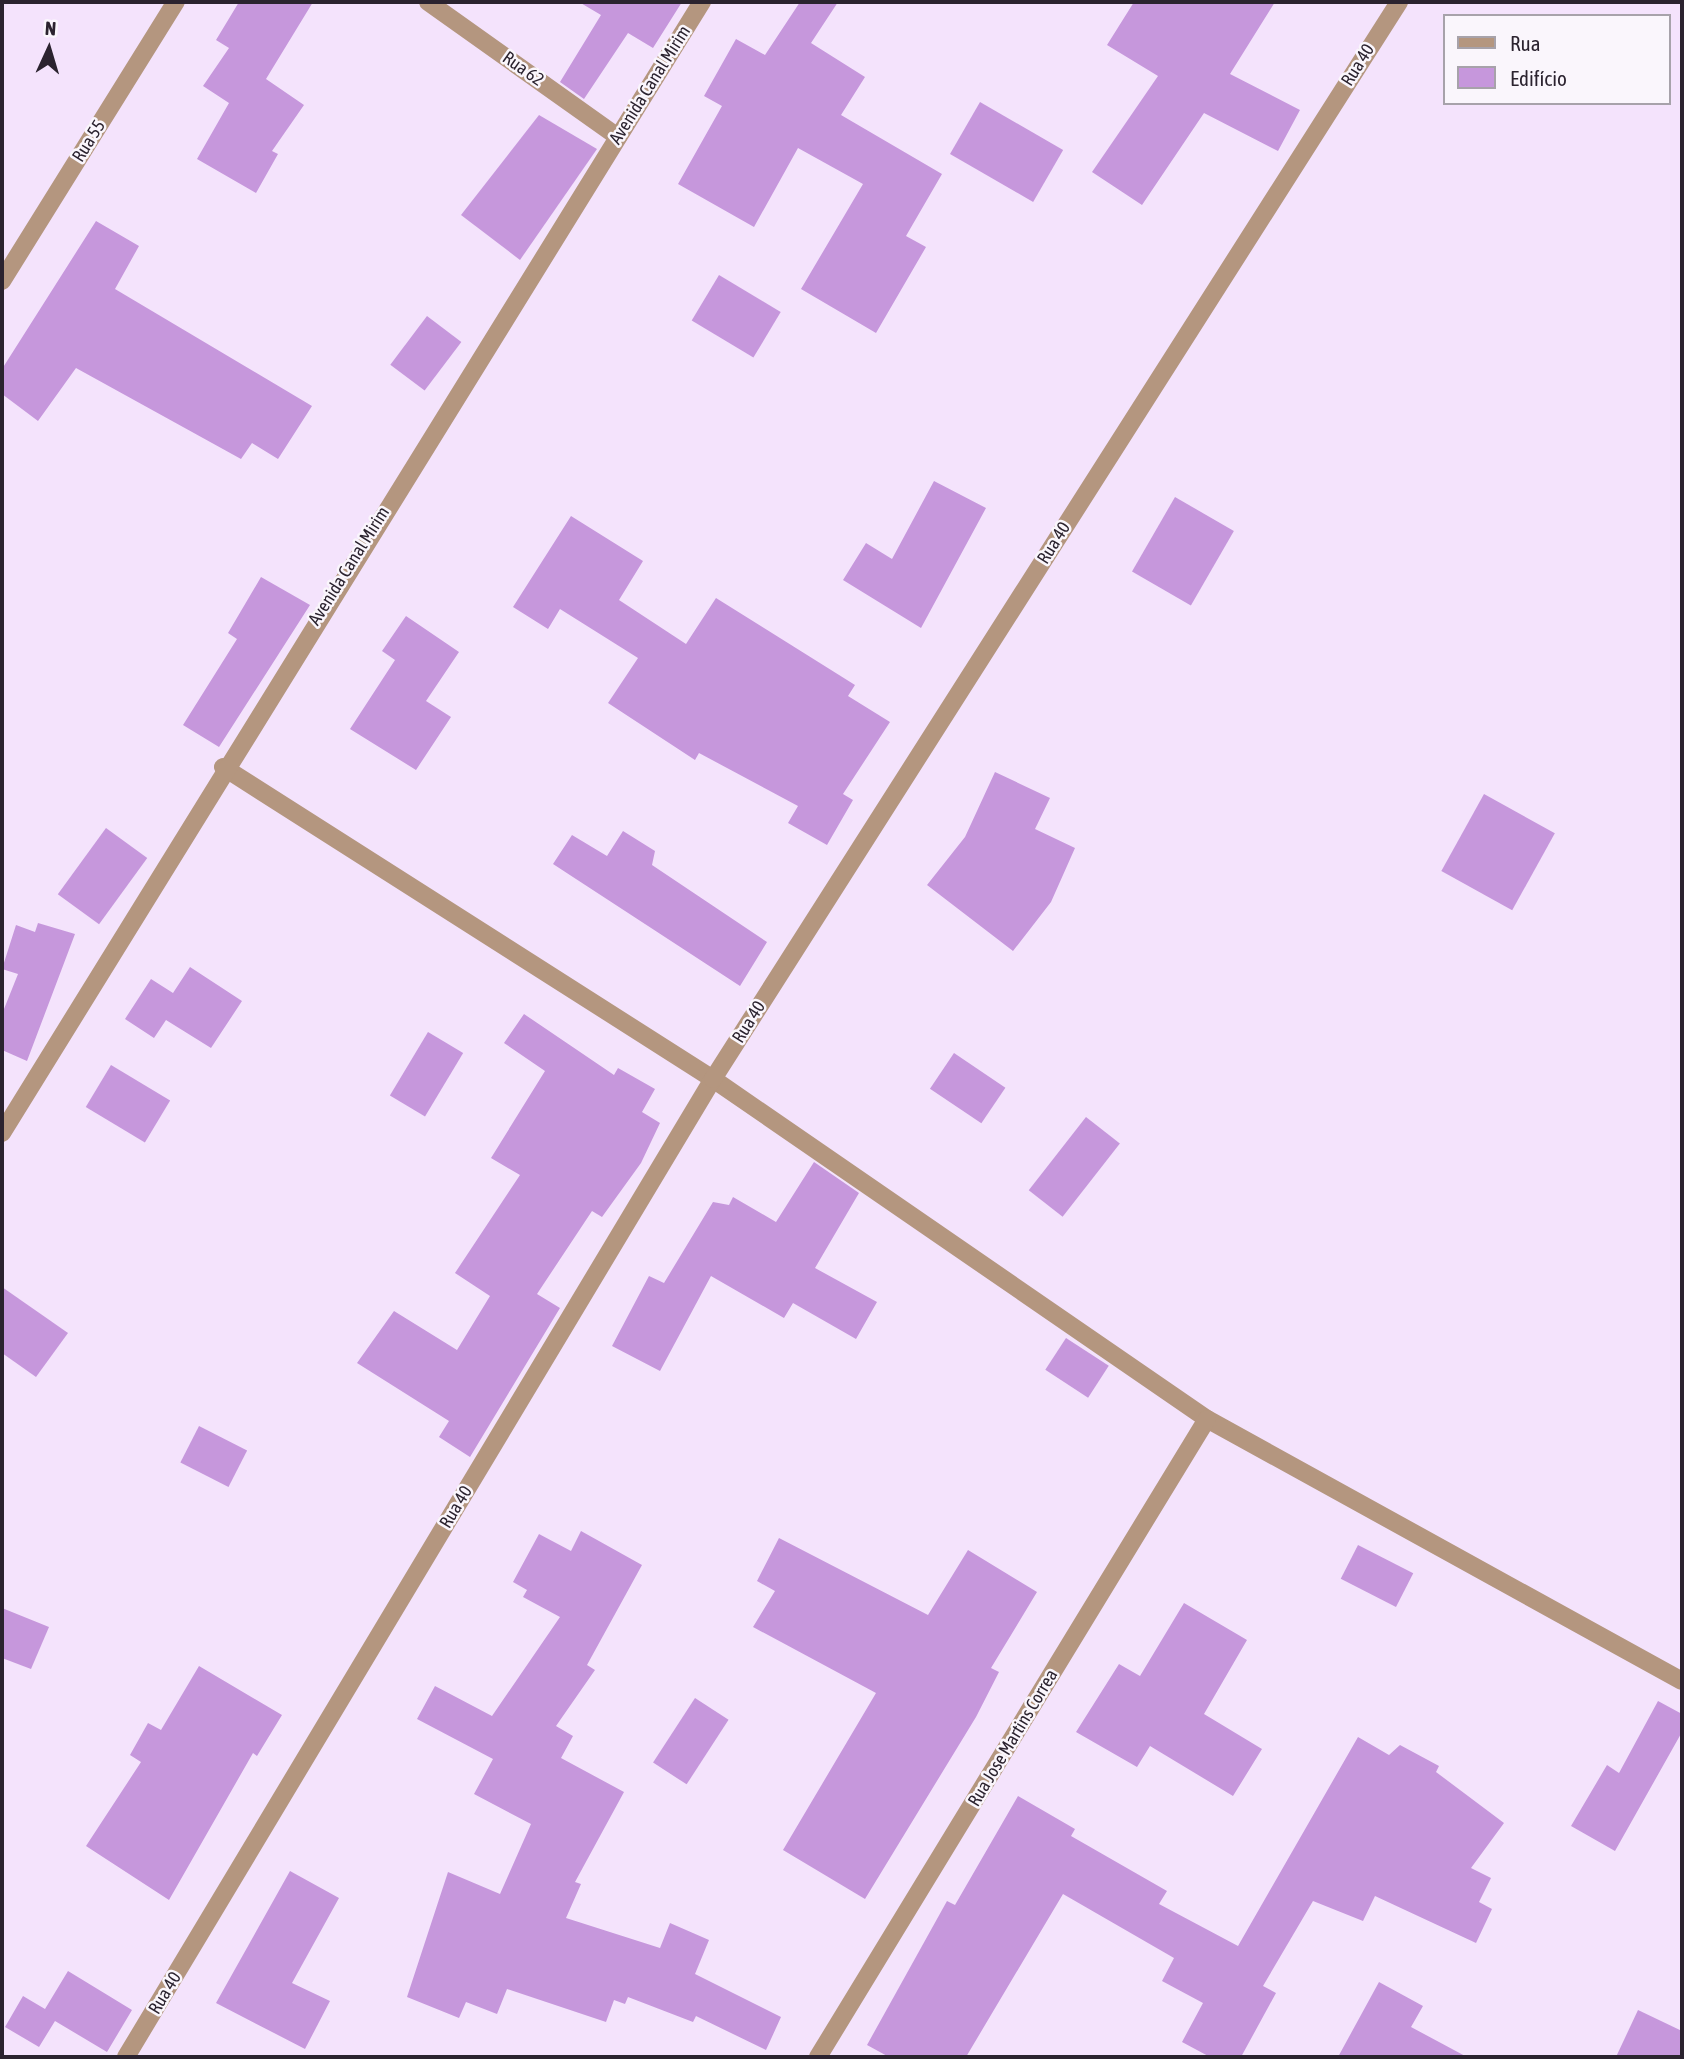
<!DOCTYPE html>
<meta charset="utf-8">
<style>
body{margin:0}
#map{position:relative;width:1684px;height:2059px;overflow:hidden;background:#f4e3fc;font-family:"Asap Condensed",sans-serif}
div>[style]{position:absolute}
.building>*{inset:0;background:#c697dc;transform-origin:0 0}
.minor>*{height:18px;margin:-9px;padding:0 9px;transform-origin:9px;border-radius:9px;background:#b4967f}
span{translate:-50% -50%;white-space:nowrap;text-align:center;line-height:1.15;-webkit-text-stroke:5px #faf6fc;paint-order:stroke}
.street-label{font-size:18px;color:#2b232f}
.frame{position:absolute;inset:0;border:4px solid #2b232f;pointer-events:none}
.legend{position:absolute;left:1443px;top:14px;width:228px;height:91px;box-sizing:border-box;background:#faf6fc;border:2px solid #a7a2aa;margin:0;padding:9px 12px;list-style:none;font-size:21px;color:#2b232f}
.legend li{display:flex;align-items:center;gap:14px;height:35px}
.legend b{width:35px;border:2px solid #a7a2aa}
.north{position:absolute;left:14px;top:14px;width:70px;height:70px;-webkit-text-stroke:5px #faf6fc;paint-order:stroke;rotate:4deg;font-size:19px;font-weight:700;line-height:28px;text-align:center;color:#2b232f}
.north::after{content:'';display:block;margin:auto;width:24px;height:32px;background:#2b232f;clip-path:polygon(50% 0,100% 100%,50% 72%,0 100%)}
</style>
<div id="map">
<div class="building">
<div style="clip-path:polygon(239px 2px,313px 2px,266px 79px,304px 105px,272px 151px,278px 154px,256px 193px,197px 159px,229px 103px,203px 86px,229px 48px,216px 40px)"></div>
<div style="clip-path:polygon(579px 2px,682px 2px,653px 48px,628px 33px,584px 99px,560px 82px,601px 15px)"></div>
<div style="clip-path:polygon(800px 2px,838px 2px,811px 43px,865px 77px,841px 115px,942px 174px,906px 236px,926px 247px,876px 333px,801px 289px,863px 184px,798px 148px,754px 227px,678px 184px,722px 106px,704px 96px,736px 39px,765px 55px)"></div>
<div style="clip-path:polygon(1134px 2px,1275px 2px,1230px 74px,1300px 110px,1278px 151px,1204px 113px,1142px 205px,1092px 172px,1158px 76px,1107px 45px)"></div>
<div style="left:980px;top:102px;width:96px;height:60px;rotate:30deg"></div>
<div style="clip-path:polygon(539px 115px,597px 149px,520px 260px,461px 215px)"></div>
<div style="clip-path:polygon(96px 221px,139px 246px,115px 289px,312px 406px,278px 459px,252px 443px,241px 459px,76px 368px,38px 421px,2px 394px,2px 369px)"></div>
<div style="left:719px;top:275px;width:72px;height:53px;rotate:31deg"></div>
<div style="left:427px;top:316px;width:43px;height:61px;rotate:37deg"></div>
<div style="clip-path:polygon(934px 481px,986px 508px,921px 628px,843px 580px,866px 543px,892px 559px)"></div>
<div style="left:1175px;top:497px;width:68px;height:86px;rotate:30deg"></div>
<div style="clip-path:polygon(571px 516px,643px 561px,619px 600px,686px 644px,716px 598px,855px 685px,848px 696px,890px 722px,843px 794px,853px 800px,827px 845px,788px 823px,798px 806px,699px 753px,695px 760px,608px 703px,638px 658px,560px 609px,548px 629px,513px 607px)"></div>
<div style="clip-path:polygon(261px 577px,310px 605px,219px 747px,183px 725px,237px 639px,228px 633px)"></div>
<div style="clip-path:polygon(406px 616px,459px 652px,426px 701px,451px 717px,416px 770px,350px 729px,395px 660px,382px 651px)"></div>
<div style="clip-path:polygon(995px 772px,1050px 798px,1035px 829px,1075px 848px,1051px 902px,1013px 951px,927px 885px,965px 837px)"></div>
<div style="left:1484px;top:794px;width:81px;height:88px;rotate:29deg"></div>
<div style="left:106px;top:828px;width:51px;height:82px;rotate:36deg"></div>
<div style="clip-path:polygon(623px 831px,655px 851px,652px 865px,767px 942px,740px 986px,553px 864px,572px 835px,607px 856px)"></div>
<div style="clip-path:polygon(38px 923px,75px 934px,27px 1061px,2px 1050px,2px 1014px,18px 974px,2px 969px,16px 925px,35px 932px)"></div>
<div style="clip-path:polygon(190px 967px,242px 1001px,211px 1048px,166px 1020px,154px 1038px,125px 1019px,151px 979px,173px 993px)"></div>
<div style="clip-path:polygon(524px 1014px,614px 1075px,618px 1068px,655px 1089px,642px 1112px,660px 1123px,641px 1163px,602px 1217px,592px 1211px,537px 1294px,560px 1308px,470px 1457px,439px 1437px,449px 1421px,357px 1363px,394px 1311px,457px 1350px,490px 1296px,455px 1273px,520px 1175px,491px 1158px,545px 1071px,504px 1043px)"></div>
<div style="left:428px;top:1032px;width:41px;height:74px;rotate:31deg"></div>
<div style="left:954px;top:1053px;width:62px;height:43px;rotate:34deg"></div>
<div style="left:111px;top:1065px;width:69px;height:49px;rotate:31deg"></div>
<div style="left:1086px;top:1117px;width:43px;height:93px;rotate:38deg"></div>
<div style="clip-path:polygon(814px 1162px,859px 1193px,815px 1268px,877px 1302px,856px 1339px,793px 1303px,784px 1318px,711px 1276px,660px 1371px,612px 1346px,649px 1276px,664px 1283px,713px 1202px,729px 1205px,733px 1197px,776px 1222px)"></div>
<div style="clip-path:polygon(2px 1287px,68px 1333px,36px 1377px,2px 1353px)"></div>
<div style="left:1066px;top:1338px;width:51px;height:38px;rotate:33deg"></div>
<div style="left:199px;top:1426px;width:54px;height:41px;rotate:27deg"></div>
<div style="clip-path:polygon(581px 1531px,642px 1565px,587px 1665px,595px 1670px,556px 1726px,573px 1736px,561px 1758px,624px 1792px,575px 1882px,581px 1884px,566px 1918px,660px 1948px,670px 1923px,709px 1940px,695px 1974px,781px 2017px,766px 2050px,696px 2016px,693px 2022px,628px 1997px,625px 2004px,614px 2000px,606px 2022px,507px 1989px,497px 2014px,466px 2002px,459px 2018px,407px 1997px,448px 1872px,500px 1894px,531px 1824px,474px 1794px,493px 1759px,417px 1719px,435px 1686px,492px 1716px,560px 1617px,523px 1597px,527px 1590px,513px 1582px,539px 1534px,571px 1551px)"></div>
<div style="clip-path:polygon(779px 1538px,928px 1615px,968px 1550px,1037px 1592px,991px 1668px,999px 1672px,976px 1717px,865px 1899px,783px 1850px,876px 1693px,753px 1627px,775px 1591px,757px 1581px)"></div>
<div style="left:1358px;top:1545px;width:62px;height:38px;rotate:27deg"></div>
<div style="clip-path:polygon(1184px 1603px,1247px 1640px,1204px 1714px,1262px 1749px,1233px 1796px,1150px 1746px,1137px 1767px,1076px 1732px,1119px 1664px,1140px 1676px)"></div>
<div style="clip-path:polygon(2px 1608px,49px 1627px,31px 1669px,2px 1658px)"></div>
<div style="clip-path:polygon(199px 1666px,282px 1715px,257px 1756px,253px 1753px,169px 1900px,86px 1846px,141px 1762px,130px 1755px,148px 1723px,161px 1730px)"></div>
<div style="left:695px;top:1698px;width:40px;height:77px;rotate:33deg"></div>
<div style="clip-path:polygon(1658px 1701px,1682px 1714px,1682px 1732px,1615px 1851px,1571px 1826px,1607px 1765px,1619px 1773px)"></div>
<div style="clip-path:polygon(1358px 1737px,1389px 1755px,1400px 1745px,1439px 1766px,1436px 1772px,1504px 1823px,1471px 1868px,1491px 1878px,1479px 1902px,1492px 1909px,1476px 1943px,1375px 1896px,1363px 1921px,1313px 1901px,1263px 1986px,1276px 1993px,1241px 2057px,1210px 2057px,1182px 2042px,1203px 2003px,1162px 1981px,1174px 1958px,1063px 1894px,966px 2057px,889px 2057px,867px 2045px,947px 1901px,955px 1905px,1018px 1796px,1075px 1829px,1071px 1836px,1167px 1891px,1159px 1904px,1238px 1946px)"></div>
<div style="clip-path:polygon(290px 1871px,339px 1898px,292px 1983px,330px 2001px,305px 2049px,216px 2003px)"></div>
<div style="clip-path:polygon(68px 1971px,132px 2010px,107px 2052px,55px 2021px,39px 2047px,5px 2027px,23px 1996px,45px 2009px)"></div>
<div style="clip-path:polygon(1379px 1982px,1423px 2006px,1411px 2027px,1467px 2057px,1338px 2057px)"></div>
<div style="clip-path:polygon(1638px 2010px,1682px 2031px,1682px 2057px,1616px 2057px)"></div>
</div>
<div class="minor">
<div style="left:428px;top:2px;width:233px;rotate:35.4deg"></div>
<div style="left:2px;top:281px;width:329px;rotate:-58.1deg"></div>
<div style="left:223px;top:767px;width:581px;rotate:32.49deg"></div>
<div style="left:713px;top:1079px;width:600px;rotate:34.54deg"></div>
<div style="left:1207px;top:1419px;width:542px;rotate:28.88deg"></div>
<div style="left:2px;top:1133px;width:1330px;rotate:-58.25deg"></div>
<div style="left:126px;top:2057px;width:1141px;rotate:-59.03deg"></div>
<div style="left:713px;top:1079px;width:1277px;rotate:-57.5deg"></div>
<div style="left:818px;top:2057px;width:747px;rotate:-58.63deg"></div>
</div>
<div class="street-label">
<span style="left:1358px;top:65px;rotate:-58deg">Rua 40</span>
<span style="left:523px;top:69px;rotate:35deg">Rua 62</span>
<span style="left:650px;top:85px;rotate:-58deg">Avenida Canal Mirim</span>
<span style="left:89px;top:141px;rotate:-58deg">Rua 55</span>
<span style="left:1054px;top:543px;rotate:-58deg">Rua 40</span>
<span style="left:349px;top:566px;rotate:-58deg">Avenida Canal Mirim</span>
<span style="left:749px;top:1022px;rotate:-58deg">Rua 40</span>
<span style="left:456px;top:1507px;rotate:-59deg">Rua 40</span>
<span style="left:1013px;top:1738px;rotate:-59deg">Rua Jose Martins Correa</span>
<span style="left:165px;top:1993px;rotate:-59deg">Rua 40</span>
</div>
<div class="frame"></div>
<ul class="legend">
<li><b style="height:9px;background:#b4967f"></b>Rua</li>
<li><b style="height:19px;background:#c697dc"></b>Edifício</li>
</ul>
<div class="north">N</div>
</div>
